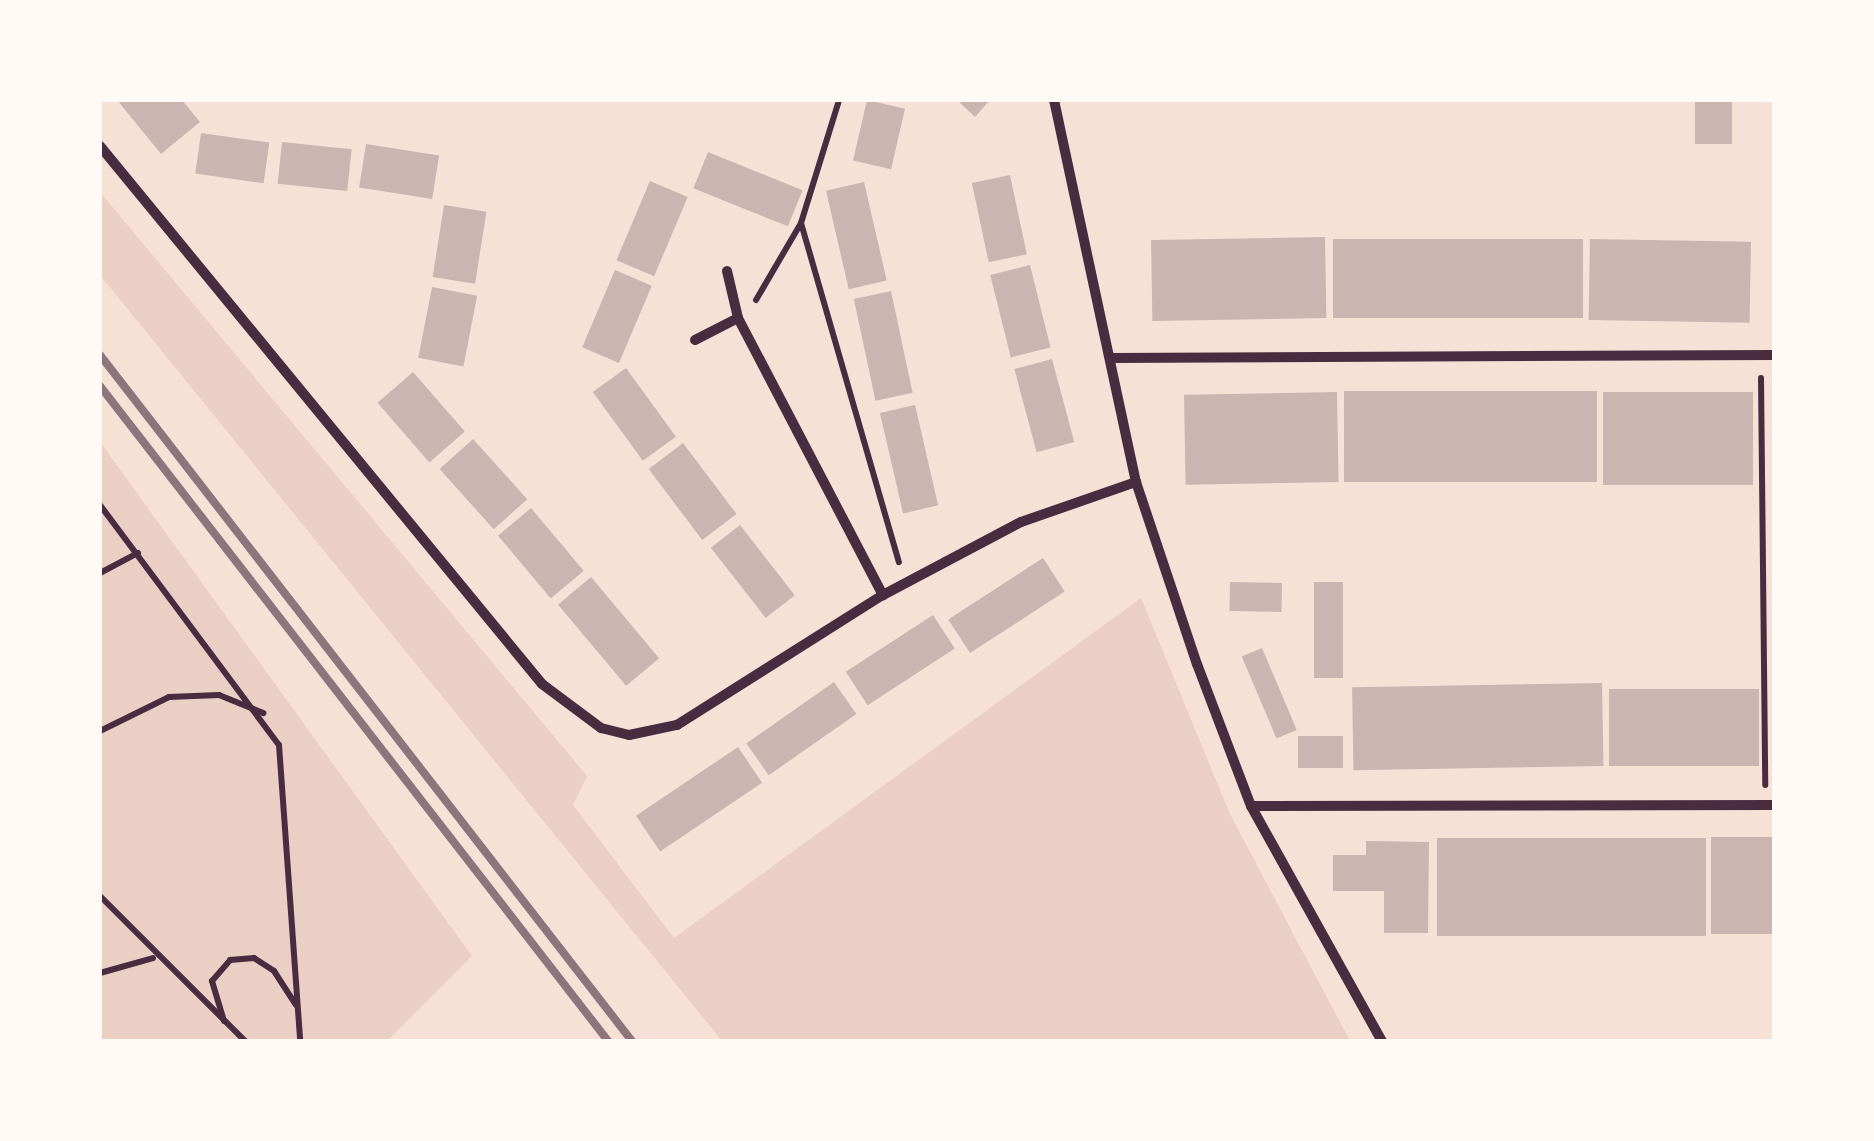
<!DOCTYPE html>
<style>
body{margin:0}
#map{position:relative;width:1874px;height:1141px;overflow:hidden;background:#f7e1d7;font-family:"Roboto Condensed",sans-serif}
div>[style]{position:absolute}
.green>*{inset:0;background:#ebcfc5}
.building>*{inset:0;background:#ccb4b1;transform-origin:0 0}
.path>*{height:6px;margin:-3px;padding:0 3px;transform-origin:3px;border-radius:3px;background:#4a2c40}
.minor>*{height:10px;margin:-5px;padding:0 5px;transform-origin:5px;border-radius:5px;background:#4a2c40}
.rail>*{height:8px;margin:-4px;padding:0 4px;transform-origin:4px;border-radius:4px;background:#8f747c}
span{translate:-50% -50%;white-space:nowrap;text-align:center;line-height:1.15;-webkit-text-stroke:8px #fffaf5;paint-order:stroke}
.frame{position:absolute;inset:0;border:102px solid #fffaf5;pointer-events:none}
</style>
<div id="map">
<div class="green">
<div style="clip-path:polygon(100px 192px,587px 776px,573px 805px,674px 938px,1141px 598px,1230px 814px,1350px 1041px,722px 1041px,100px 275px)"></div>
<div style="clip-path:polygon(100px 442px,472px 956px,387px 1041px,100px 1041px)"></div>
</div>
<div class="building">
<div style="clip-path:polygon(117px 100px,182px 100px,200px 122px,161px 154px)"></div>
<div style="left:867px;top:100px;width:39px;height:62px;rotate:13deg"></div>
<div style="clip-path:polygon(957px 100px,990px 100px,975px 117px)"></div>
<div style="left:1695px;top:100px;width:37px;height:44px"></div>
<div style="left:201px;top:133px;width:69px;height:41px;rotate:8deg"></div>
<div style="left:282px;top:142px;width:70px;height:42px;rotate:6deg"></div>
<div style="left:366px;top:144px;width:74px;height:44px;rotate:9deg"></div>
<div style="left:708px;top:152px;width:102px;height:39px;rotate:22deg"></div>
<div style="left:1010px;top:175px;width:81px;height:39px;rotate:78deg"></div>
<div style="left:650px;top:181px;width:41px;height:86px;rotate:23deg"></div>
<div style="left:864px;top:182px;width:101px;height:39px;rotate:77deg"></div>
<div style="left:444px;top:205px;width:43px;height:73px;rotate:9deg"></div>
<div style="left:1325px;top:237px;width:81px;height:174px;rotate:89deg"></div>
<div style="left:1333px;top:239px;width:250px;height:79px"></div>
<div style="left:1590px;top:239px;width:161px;height:81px;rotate:1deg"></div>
<div style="left:1030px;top:265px;width:85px;height:41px;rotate:76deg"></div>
<div style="left:615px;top:270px;width:40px;height:84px;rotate:23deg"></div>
<div style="left:432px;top:287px;width:46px;height:72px;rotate:11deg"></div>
<div style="left:891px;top:291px;width:104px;height:38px;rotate:78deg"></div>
<div style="left:1052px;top:359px;width:86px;height:39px;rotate:75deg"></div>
<div style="left:626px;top:368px;width:85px;height:41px;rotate:54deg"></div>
<div style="left:413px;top:372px;width:79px;height:47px;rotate:49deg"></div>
<div style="left:1344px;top:391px;width:253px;height:91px"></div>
<div style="left:1337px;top:392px;width:90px;height:153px;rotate:89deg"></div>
<div style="left:1603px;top:392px;width:150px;height:93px"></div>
<div style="left:915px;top:405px;width:103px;height:36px;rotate:77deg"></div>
<div style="left:473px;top:439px;width:81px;height:45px;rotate:48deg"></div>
<div style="left:683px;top:443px;width:89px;height:43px;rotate:53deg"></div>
<div style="left:531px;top:508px;width:82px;height:43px;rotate:50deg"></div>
<div style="left:740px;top:525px;width:89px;height:37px;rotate:52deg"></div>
<div style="left:1043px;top:558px;width:40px;height:113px;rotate:57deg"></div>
<div style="left:591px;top:577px;width:106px;height:43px;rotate:50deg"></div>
<div style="left:1230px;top:582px;width:52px;height:29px;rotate:1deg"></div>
<div style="left:1314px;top:582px;width:29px;height:96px"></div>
<div style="left:933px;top:615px;width:40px;height:104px;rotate:57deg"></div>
<div style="left:1262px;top:648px;width:89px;height:22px;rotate:67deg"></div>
<div style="left:834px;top:682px;width:39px;height:107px;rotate:55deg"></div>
<div style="left:1602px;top:683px;width:83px;height:250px;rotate:89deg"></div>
<div style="left:1609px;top:689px;width:150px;height:77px"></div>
<div style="left:1343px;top:736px;width:32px;height:45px;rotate:90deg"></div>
<div style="left:738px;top:747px;width:43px;height:123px;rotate:56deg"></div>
<div style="left:1774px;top:837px;width:97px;height:63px;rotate:90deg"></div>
<div style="left:1706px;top:838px;width:98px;height:269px;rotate:90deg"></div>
<div style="clip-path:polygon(1366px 841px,1429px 842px,1428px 933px,1384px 933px,1384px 891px,1333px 891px,1333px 855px,1366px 855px)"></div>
</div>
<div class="path">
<div style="left:801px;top:223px;width:353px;rotate:73.9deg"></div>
<div style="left:756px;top:300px;width:89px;rotate:-59.7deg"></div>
<div style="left:801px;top:223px;width:129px;rotate:-72.8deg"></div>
<div style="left:1761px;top:378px;width:407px;rotate:89.4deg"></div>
<div style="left:100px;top:505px;width:299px;rotate:53.3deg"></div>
<div style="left:279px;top:745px;width:297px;rotate:85.9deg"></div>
<div style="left:100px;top:573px;width:43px;rotate:-27.8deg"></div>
<div style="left:100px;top:731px;width:77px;rotate:-26.2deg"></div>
<div style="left:169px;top:697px;width:50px;rotate:-2.3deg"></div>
<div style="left:219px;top:695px;width:48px;rotate:22.2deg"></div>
<div style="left:100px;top:896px;width:205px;rotate:45deg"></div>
<div style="left:100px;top:973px;width:55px;rotate:-15.8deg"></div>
<div style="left:224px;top:1021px;width:42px;rotate:-106.7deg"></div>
<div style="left:212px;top:981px;width:28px;rotate:-49deg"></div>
<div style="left:230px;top:960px;width:24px;rotate:-5deg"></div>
<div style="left:254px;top:958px;width:24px;rotate:33deg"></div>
<div style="left:274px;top:971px;width:40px;rotate:57.1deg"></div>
</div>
<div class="minor">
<div style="left:1054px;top:100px;width:391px;rotate:77.9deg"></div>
<div style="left:1136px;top:482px;width:192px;rotate:71.5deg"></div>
<div style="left:1197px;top:664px;width:152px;rotate:69.2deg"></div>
<div style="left:1251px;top:806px;width:269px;rotate:60.9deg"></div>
<div style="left:100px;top:146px;width:696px;rotate:50.59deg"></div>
<div style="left:542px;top:684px;width:74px;rotate:36.7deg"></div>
<div style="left:601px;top:728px;width:29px;rotate:14deg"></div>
<div style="left:629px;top:735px;width:49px;rotate:-11.8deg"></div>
<div style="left:677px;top:725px;width:244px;rotate:-32.3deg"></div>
<div style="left:883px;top:595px;width:156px;rotate:-27.9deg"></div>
<div style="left:1021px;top:522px;width:122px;rotate:-19.2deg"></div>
<div style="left:727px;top:271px;width:48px;rotate:76.8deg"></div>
<div style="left:738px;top:318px;width:313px;rotate:62.4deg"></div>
<div style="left:695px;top:340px;width:48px;rotate:-27.1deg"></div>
<div style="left:1110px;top:358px;width:664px;rotate:-0.26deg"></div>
<div style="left:1251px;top:806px;width:523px;rotate:-0.11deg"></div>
</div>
<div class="rail">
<div style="left:100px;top:355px;width:868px;rotate:52.21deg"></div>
<div style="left:100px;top:386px;width:829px;rotate:52.2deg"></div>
</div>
<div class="frame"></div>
</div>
